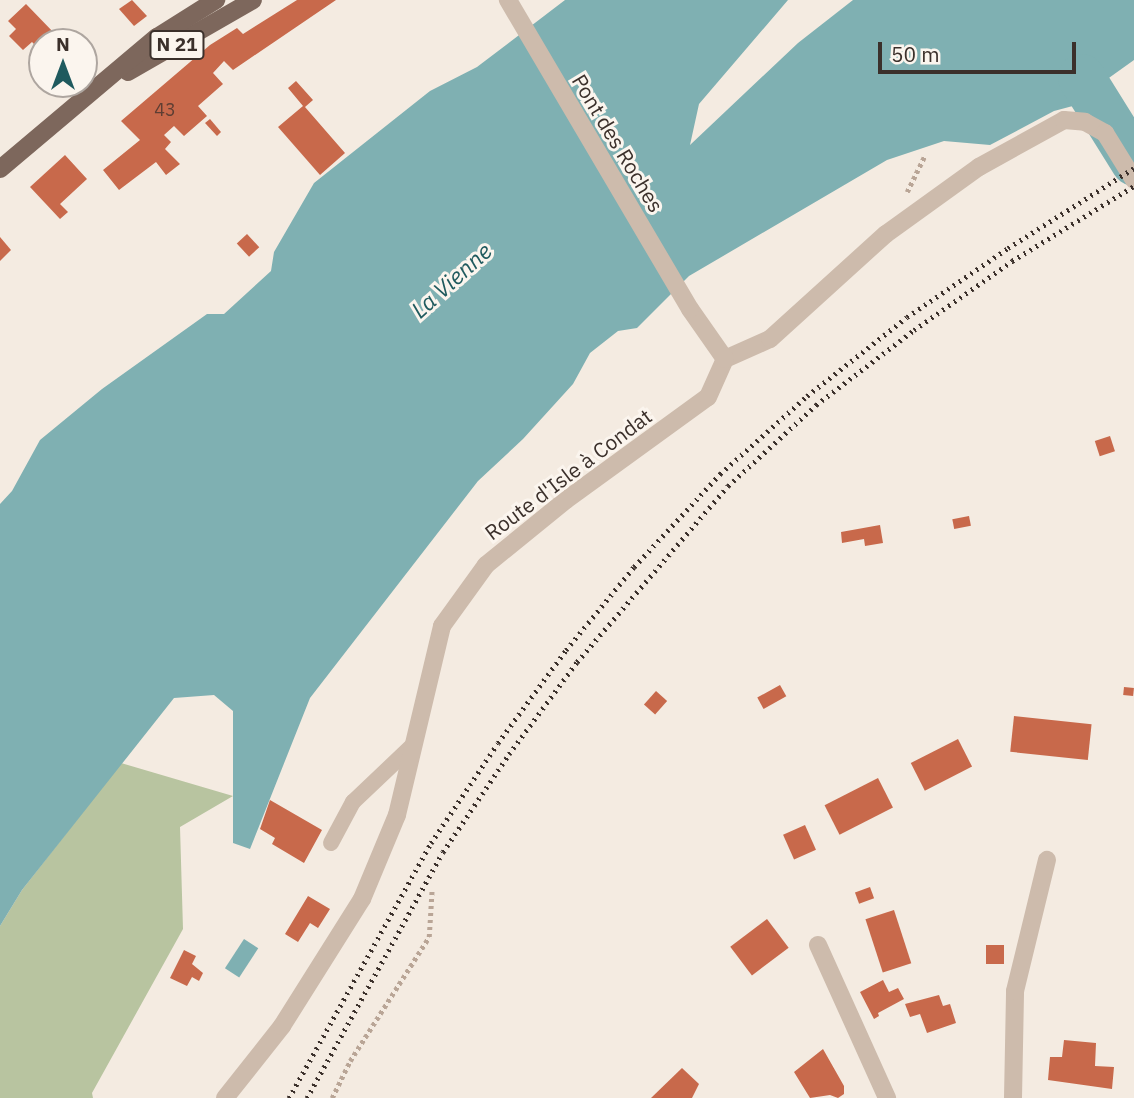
<!DOCTYPE html>
<meta charset="utf-8">
<style>
body{margin:0}
#map{position:relative;width:1134px;height:1098px;overflow:hidden;background:#f4ebe1;font-family:"IBM Plex Sans",sans-serif}
div>[style]{position:absolute}
.green>*{inset:0;background:#b8c4a0}
.water>*{inset:0;background:#7fb0b2;transform-origin:0 0}
.river>*{height:47px;margin:-23.5px;padding:0 23.5px;transform-origin:23.5px;border-radius:23.5px;background:#7fb0b2}
.building>*{inset:0;background:#c8694b;transform-origin:0 0}
.path>*{height:4.5px;margin-top:-2.25px;transform-origin:0;background:repeating-linear-gradient(90deg,#b9a596 0 3.5px,transparent 0 7px)}
.service>*{height:16px;margin:-8px;padding:0 8px;transform-origin:8px;border-radius:8px;background:#cdbbac}
.minor>*{height:18px;margin:-9px;padding:0 9px;transform-origin:9px;border-radius:9px;background:#cdbbac}
.tertiary>*{height:18px;margin:-9px;padding:0 9px;transform-origin:9px;border-radius:9px;background:#cdbbac}
.primary>*{height:18px;margin:-9px;padding:0 9px;transform-origin:9px;border-radius:9px;background:#7d675c}
.rail>*{height:5px;margin-top:-2.5px;transform-origin:0;background:repeating-linear-gradient(90deg,#3b302b 0 2px,transparent 0 7px)}
span{translate:-50% -50%;white-space:nowrap;text-align:center;line-height:1.15;-webkit-text-stroke:6px #fbf5ee;paint-order:stroke}
.number-label{font-size:18px;color:#5e3e33}
.number-label span{-webkit-text-stroke-width:0}
.shield-label span{padding:2px 5px;background:#fbf5ee;border:2px solid;border-radius:5px;-webkit-text-stroke-width:0}
.shield-label{font-size:19px;color:#3b302b;font-weight:700}
.street-label{font-size:21px;color:#3b302b}
.water-label{font-size:23px;color:#1f5a5e;font-style:italic}
.north{position:absolute;left:28px;top:28px;width:70px;height:70px;box-sizing:border-box;background:#fbf5ee;border:2px solid #aea6a0;border-radius:50%;rotate:0deg;font-size:19px;font-weight:700;line-height:28px;text-align:center;color:#3b302b}
.north::after{content:'';display:block;margin:auto;width:24px;height:32px;background:#1f5a5e;clip-path:polygon(50% 0,100% 100%,50% 72%,0 100%)}
.scale{position:absolute;left:878px;top:42px;width:198px;height:32px;box-sizing:border-box;border:4px solid #3b302b;border-top:0;padding-left:9px;font-size:21px;line-height:24px;white-space:nowrap;color:#3b302b;-webkit-text-stroke:5px #fbf5ee;paint-order:stroke}
</style>
<div id="map">
<div class="green">
<div style="clip-path:polygon(121px 763px,233px 796px,180px 827px,183px 929px,92px 1093px,93px 1098px,0 1098px,0 926px,22px 890px)"></div>
</div>
<div class="water">
<div style="clip-path:polygon(565px 0,788px 0,699px 104px,690px 145px,798px 43px,853px 0,1134px 0,1134px 60px,1106px 80px,1104px 93px,1124px 127px,1113px 134px,1092px 103px,1084px 103px,1054px 111px,990px 145px,944px 141px,887px 160px,689px 276px,637px 328px,618px 331px,590px 353px,573px 384px,523px 439px,478px 481px,310px 698px,250px 849px,233px 843px,233px 711px,214px 695px,174px 698px,22px 890px,0 926px,0 504px,12px 491px,40px 440px,102px 389px,207px 314px,224px 314px,271px 271px,274px 252px,314px 183px,430px 91px,477px 67px)"></div>
<div style="left:244px;top:939px;width:17px;height:35px;rotate:33deg"></div>
</div>
<div class="river">
<div style="left:1081px;top:77px;width:100px;rotate:58.1deg"></div>
</div>
<div class="building">
<div style="clip-path:polygon(132px 0,147px 16px,134px 26px,119px 9px)"></div>
<div style="clip-path:polygon(297px 0,336px 0,233px 70px,224px 61px,213px 73px,223px 84px,198px 106px,207px 116px,184px 136px,174px 126px,164px 135px,171px 142px,165px 149px,180px 164px,166px 175px,156px 162px,119px 190px,103px 170px,140px 140px,121px 121px,210px 45px,237px 28px,243px 34px)"></div>
<div style="clip-path:polygon(26px 4px,57px 36px,51px 42px,42px 42px,42px 52px,32px 42px,23px 50px,9px 36px,16px 29px,8px 21px)"></div>
<div style="clip-path:polygon(296px 81px,313px 100px,305px 107px,345px 153px,320px 175px,278px 127px,303px 106px,288px 88px)"></div>
<div style="clip-path:polygon(210px 119px,221px 132px,217px 136px,205px 123px)"></div>
<div style="clip-path:polygon(65px 155px,87px 179px,60px 204px,68px 212px,60px 219px,30px 187px)"></div>
<div style="left:247px;top:234px;width:18px;height:14px;rotate:47deg"></div>
<div style="clip-path:polygon(0 237px,11px 250px,0 261px)"></div>
<div style="left:1110px;top:436px;width:16px;height:16px;rotate:72deg"></div>
<div style="left:969px;top:516px;width:10px;height:17px;rotate:79deg"></div>
<div style="clip-path:polygon(880px 525px,883px 543px,865px 546px,864px 539px,842px 543px,841px 532px)"></div>
<div style="left:780px;top:685px;width:13px;height:26px;rotate:61deg"></div>
<div style="left:1124px;top:687px;width:10px;height:8px;rotate:6deg"></div>
<div style="left:656px;top:691px;width:15px;height:18px;rotate:42deg"></div>
<div style="left:1014px;top:716px;width:78px;height:36px;rotate:6deg"></div>
<div style="left:958px;top:739px;width:31px;height:53px;rotate:63deg"></div>
<div style="left:878px;top:778px;width:33px;height:60px;rotate:63deg"></div>
<div style="clip-path:polygon(270px 800px,322px 830px,304px 863px,272px 844px,275px 838px,260px 829px)"></div>
<div style="left:805px;top:825px;width:27px;height:24px;rotate:66deg"></div>
<div style="left:870px;top:887px;width:12px;height:16px;rotate:70deg"></div>
<div style="clip-path:polygon(308px 896px,330px 909px,318px 928px,310px 923px,298px 942px,285px 934px)"></div>
<div style="left:894px;top:910px;width:56px;height:30px;rotate:72deg"></div>
<div style="left:767px;top:919px;width:36px;height:46px;rotate:53deg"></div>
<div style="left:1004px;top:945px;width:19px;height:18px;rotate:90deg"></div>
<div style="clip-path:polygon(184px 950px,196px 956px,192px 964px,203px 973px,199px 981px,192px 977px,187px 986px,170px 978px)"></div>
<div style="clip-path:polygon(883px 980px,889px 992px,898px 988px,904px 999px,878px 1013px,879px 1016px,874px 1019px,860px 992px)"></div>
<div style="clip-path:polygon(939px 995px,943px 1006px,950px 1004px,956px 1023px,927px 1033px,920px 1014px,910px 1017px,905px 1004px)"></div>
<div style="clip-path:polygon(1064px 1040px,1096px 1043px,1095px 1066px,1114px 1067px,1112px 1089px,1048px 1080px,1050px 1057px,1062px 1057px)"></div>
<div style="clip-path:polygon(823px 1049px,844px 1086px,844px 1094px,838px 1098px,830px 1095px,810px 1098px,794px 1072px)"></div>
<div style="clip-path:polygon(682px 1068px,699px 1084px,692px 1098px,651px 1098px)"></div>
</div>
<div class="path">
<div style="left:907px;top:192px;width:39px;rotate:-64deg"></div>
<div style="left:332px;top:1098px;width:41px;rotate:-64.1deg"></div>
<div style="left:350px;top:1061px;width:147px;rotate:-57.5deg"></div>
<div style="left:429px;top:937px;width:49px;rotate:-86.5deg"></div>
</div>
<div class="service">
<div style="left:331px;top:843px;width:47px;rotate:-61.8deg"></div>
<div style="left:353px;top:802px;width:83px;rotate:-43.5deg"></div>
</div>
<div class="minor">
<div style="left:818px;top:945px;width:168px;rotate:65.7deg"></div>
<div style="left:1013px;top:1098px;width:107px;rotate:-88.9deg"></div>
<div style="left:1015px;top:991px;width:135px;rotate:-76.3deg"></div>
</div>
<div class="tertiary">
<div style="left:725px;top:359px;width:49px;rotate:-24deg"></div>
<div style="left:770px;top:339px;width:156px;rotate:-42.2deg"></div>
<div style="left:886px;top:234px;width:115px;rotate:-35.8deg"></div>
<div style="left:979px;top:167px;width:97px;rotate:-28.9deg"></div>
<div style="left:1064px;top:120px;width:21px;rotate:5deg"></div>
<div style="left:1085px;top:122px;width:23px;rotate:29deg"></div>
<div style="left:1105px;top:133px;width:55px;rotate:58.3deg"></div>
<div style="left:225px;top:1098px;width:92px;rotate:-51.6deg"></div>
<div style="left:282px;top:1026px;width:150px;rotate:-57.8deg"></div>
<div style="left:362px;top:899px;width:91px;rotate:-67.4deg"></div>
<div style="left:397px;top:815px;width:194px;rotate:-76.6deg"></div>
<div style="left:442px;top:626px;width:75px;rotate:-54.2deg"></div>
<div style="left:486px;top:565px;width:103px;rotate:-39.1deg"></div>
<div style="left:566px;top:500px;width:175px;rotate:-36deg"></div>
<div style="left:708px;top:397px;width:42px;rotate:-65.9deg"></div>
<div style="left:725px;top:359px;width:61px;rotate:-125deg"></div>
<div style="left:690px;top:309px;width:359px;rotate:-120.5deg"></div>
</div>
<div class="primary">
<div style="left:128px;top:72px;width:144px;rotate:-29.9deg"></div>
<div style="left:0;top:169px;width:205px;rotate:-40.1deg"></div>
<div style="left:157px;top:37px;width:70px;rotate:-32.1deg"></div>
</div>
<div class="rail">
<div style="left:289px;top:1098px;width:292px;rotate:-60.9deg"></div>
<div style="left:431px;top:843px;width:120px;rotate:-56.2deg"></div>
<div style="left:498px;top:743px;width:115px;rotate:-53.8deg"></div>
<div style="left:566px;top:650px;width:107px;rotate:-50.7deg"></div>
<div style="left:634px;top:567px;width:127px;rotate:-47.2deg"></div>
<div style="left:720px;top:474px;width:117px;rotate:-41.9deg"></div>
<div style="left:807px;top:396px;width:127px;rotate:-38.3deg"></div>
<div style="left:907px;top:317px;width:122px;rotate:-34.3deg"></div>
<div style="left:1008px;top:248px;width:149px;rotate:-32.4deg"></div>
<div style="left:307px;top:1098px;width:281px;rotate:-61.1deg"></div>
<div style="left:443px;top:852px;width:118px;rotate:-56deg"></div>
<div style="left:509px;top:754px;width:114px;rotate:-53.5deg"></div>
<div style="left:577px;top:662px;width:232px;rotate:-49.4deg"></div>
<div style="left:728px;top:486px;width:120px;rotate:-42.6deg"></div>
<div style="left:816px;top:405px;width:123px;rotate:-37.4deg"></div>
<div style="left:914px;top:330px;width:120px;rotate:-35.1deg"></div>
<div style="left:1012px;top:261px;width:143px;rotate:-31.6deg"></div>
</div>
<div class="number-label">
<span style="left:165px;top:110px">43</span>
</div>
<div class="shield-label">
<span style="left:177px;top:45px">N 21</span>
</div>
<div class="street-label">
<span style="left:618px;top:143px;rotate:59deg">Pont des Roches</span>
<span style="left:568px;top:474px;rotate:-37deg">Route d'Isle à Condat</span>
</div>
<div class="water-label">
<span style="left:451px;top:280px;rotate:-42deg">La Vienne</span>
</div>
<div class="north">N</div>
<div class="scale">50 m</div>
</div>
